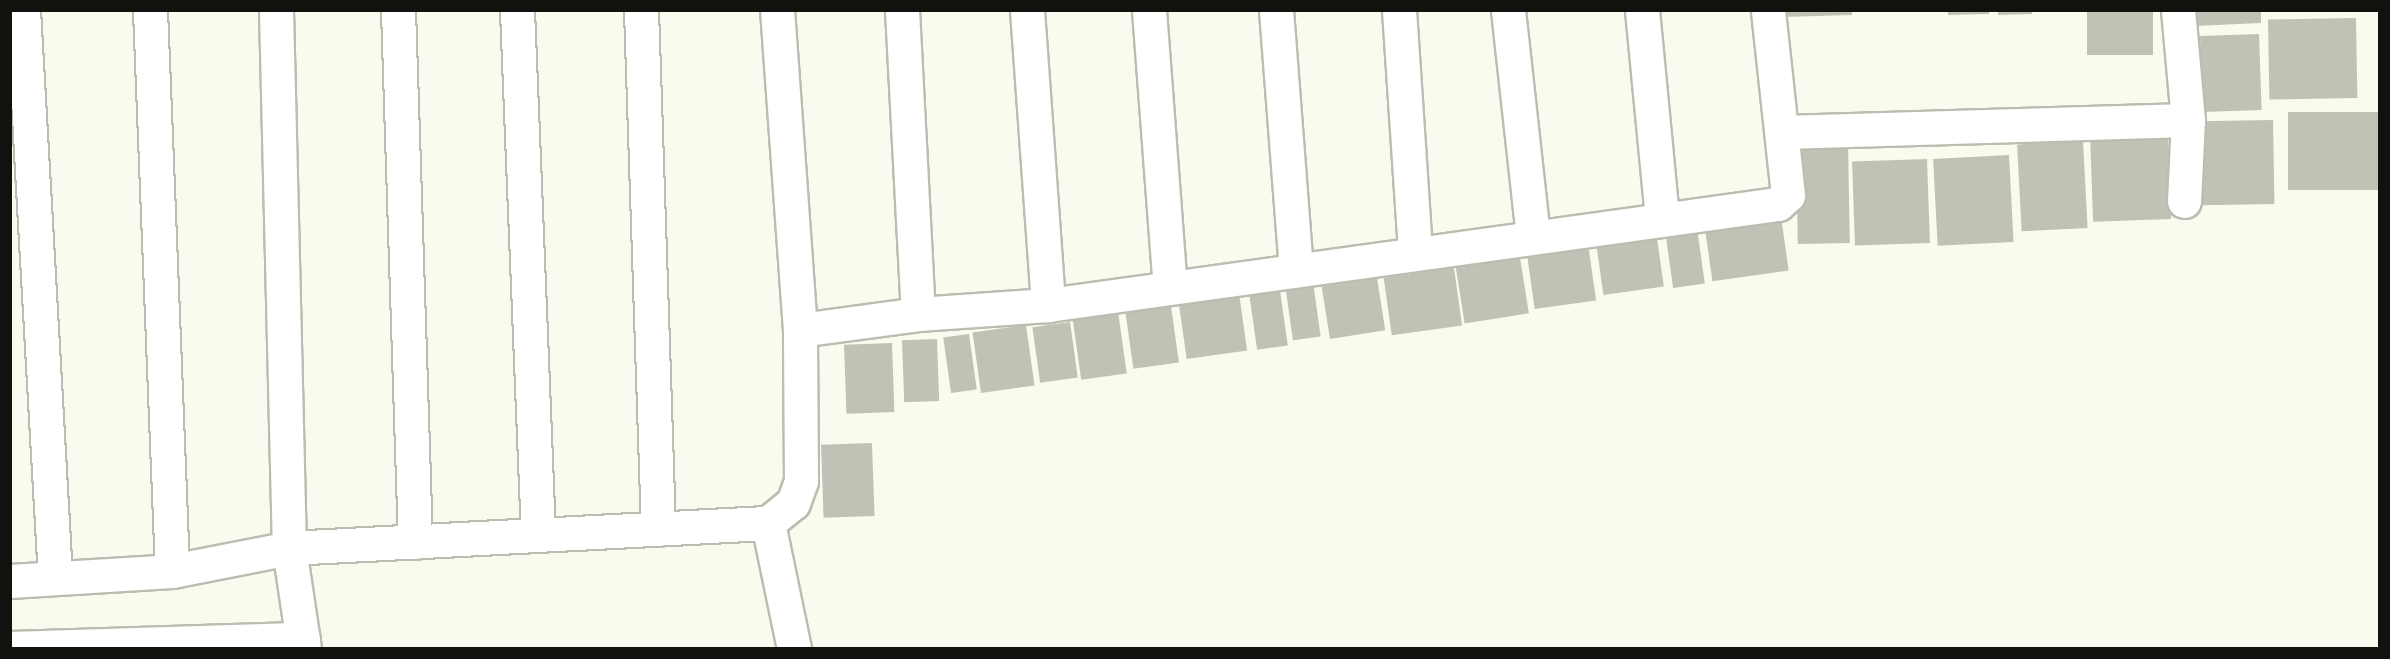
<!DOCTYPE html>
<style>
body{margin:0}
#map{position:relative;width:2390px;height:659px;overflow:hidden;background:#f9fbee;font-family:Lora,serif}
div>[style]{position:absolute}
.building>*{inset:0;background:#c0c2b6;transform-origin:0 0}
.roads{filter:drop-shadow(2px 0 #bbbdb0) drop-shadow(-2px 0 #bbbdb0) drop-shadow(0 2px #bbbdb0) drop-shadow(0 -2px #bbbdb0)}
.street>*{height:33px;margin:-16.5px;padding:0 16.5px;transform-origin:16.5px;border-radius:16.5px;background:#fff}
span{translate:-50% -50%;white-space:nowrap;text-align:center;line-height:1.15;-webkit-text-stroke:6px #fff;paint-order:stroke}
.frame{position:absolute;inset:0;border:12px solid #11120e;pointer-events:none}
</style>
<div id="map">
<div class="building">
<div style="clip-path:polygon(1781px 10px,1852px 10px,1852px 15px,1781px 17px)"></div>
<div style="clip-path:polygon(1948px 10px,1989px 10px,1989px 14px,1948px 15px)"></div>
<div style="clip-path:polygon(1998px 10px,2032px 10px,2032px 14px,1998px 15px)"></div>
<div style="left:2087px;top:10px;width:66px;height:45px"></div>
<div style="clip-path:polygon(2194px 10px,2261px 10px,2261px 23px,2194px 26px)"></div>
<div style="left:2356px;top:18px;width:80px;height:88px;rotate:89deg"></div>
<div style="left:2259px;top:34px;width:76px;height:59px;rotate:88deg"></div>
<div style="left:2380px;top:112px;width:78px;height:92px;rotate:90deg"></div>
<div style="left:2273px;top:120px;width:84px;height:74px;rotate:89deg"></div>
<div style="left:2168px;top:132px;width:87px;height:78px;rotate:88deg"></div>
<div style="left:1848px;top:141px;width:102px;height:52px;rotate:89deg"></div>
<div style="left:2083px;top:141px;width:87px;height:66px;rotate:87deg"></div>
<div style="left:2009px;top:155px;width:87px;height:76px;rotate:87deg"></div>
<div style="left:1927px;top:159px;width:84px;height:75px;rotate:88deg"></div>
<div style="left:1781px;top:216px;width:55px;height:77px;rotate:82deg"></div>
<div style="left:1697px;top:228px;width:56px;height:32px;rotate:82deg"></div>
<div style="left:1657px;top:238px;width:49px;height:61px;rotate:82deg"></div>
<div style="left:1588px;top:243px;width:58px;height:62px;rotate:82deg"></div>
<div style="left:1519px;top:251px;width:63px;height:65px;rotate:81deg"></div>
<div style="left:1454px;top:268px;width:58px;height:71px;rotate:82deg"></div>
<div style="left:1377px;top:278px;width:53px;height:56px;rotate:81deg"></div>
<div style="left:1313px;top:282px;width:55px;height:28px;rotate:82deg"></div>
<div style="left:1279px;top:283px;width:63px;height:31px;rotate:82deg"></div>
<div style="left:1239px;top:293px;width:58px;height:61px;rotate:82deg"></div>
<div style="left:1170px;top:299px;width:64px;height:46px;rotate:82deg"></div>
<div style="left:1118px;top:311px;width:63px;height:46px;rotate:82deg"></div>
<div style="left:1070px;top:322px;width:56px;height:38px;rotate:82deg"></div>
<div style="left:1026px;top:325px;width:61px;height:54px;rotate:82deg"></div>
<div style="left:969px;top:334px;width:56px;height:26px;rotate:82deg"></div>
<div style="left:937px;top:339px;width:62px;height:35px;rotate:88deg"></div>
<div style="left:892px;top:343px;width:69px;height:48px;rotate:88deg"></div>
<div style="left:872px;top:443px;width:73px;height:51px;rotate:88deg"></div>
</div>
<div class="roads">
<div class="street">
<div style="left:23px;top:10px;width:568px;rotate:86.77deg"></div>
<div style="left:150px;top:10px;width:561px;rotate:87.75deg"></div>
<div style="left:276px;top:10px;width:538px;rotate:88.62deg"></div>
<div style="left:289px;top:548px;width:101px;rotate:81.5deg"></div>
<div style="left:398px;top:10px;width:532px;rotate:88.17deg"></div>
<div style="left:517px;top:10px;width:525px;rotate:87.71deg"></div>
<div style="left:641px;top:10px;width:519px;rotate:88.12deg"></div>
<div style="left:902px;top:10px;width:304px;rotate:87deg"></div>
<div style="left:1027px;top:10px;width:296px;rotate:85.9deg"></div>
<div style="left:1149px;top:10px;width:278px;rotate:85.7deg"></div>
<div style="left:1276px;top:10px;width:261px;rotate:85.6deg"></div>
<div style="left:1399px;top:10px;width:244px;rotate:86.2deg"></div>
<div style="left:1508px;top:10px;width:227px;rotate:83.7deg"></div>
<div style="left:1642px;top:10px;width:209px;rotate:84.5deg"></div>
<div style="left:2178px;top:10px;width:110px;rotate:84.8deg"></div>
<div style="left:2188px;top:120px;width:81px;rotate:92.8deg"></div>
<div style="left:1782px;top:132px;width:406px;rotate:-1.7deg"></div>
<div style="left:800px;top:330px;width:119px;rotate:-7.7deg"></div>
<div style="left:918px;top:314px;width:130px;rotate:-4deg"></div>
<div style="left:1048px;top:305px;width:737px;rotate:-7.88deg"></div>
<div style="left:1778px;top:204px;width:13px;rotate:-42deg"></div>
<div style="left:1788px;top:195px;width:186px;rotate:-96.2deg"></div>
<div style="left:768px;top:523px;width:128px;rotate:78.3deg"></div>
<div style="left:10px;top:581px;width:162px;rotate:-3.5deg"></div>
<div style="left:172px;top:571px;width:119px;rotate:-11.1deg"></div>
<div style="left:289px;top:548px;width:480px;rotate:-3deg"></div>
<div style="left:768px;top:523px;width:32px;rotate:-39deg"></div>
<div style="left:793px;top:503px;width:23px;rotate:-70deg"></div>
<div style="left:801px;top:481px;width:151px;rotate:-90.4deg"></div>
<div style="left:800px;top:330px;width:321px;rotate:-94.1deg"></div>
<div style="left:10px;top:648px;width:293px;rotate:-1.8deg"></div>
</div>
</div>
<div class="frame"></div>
</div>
